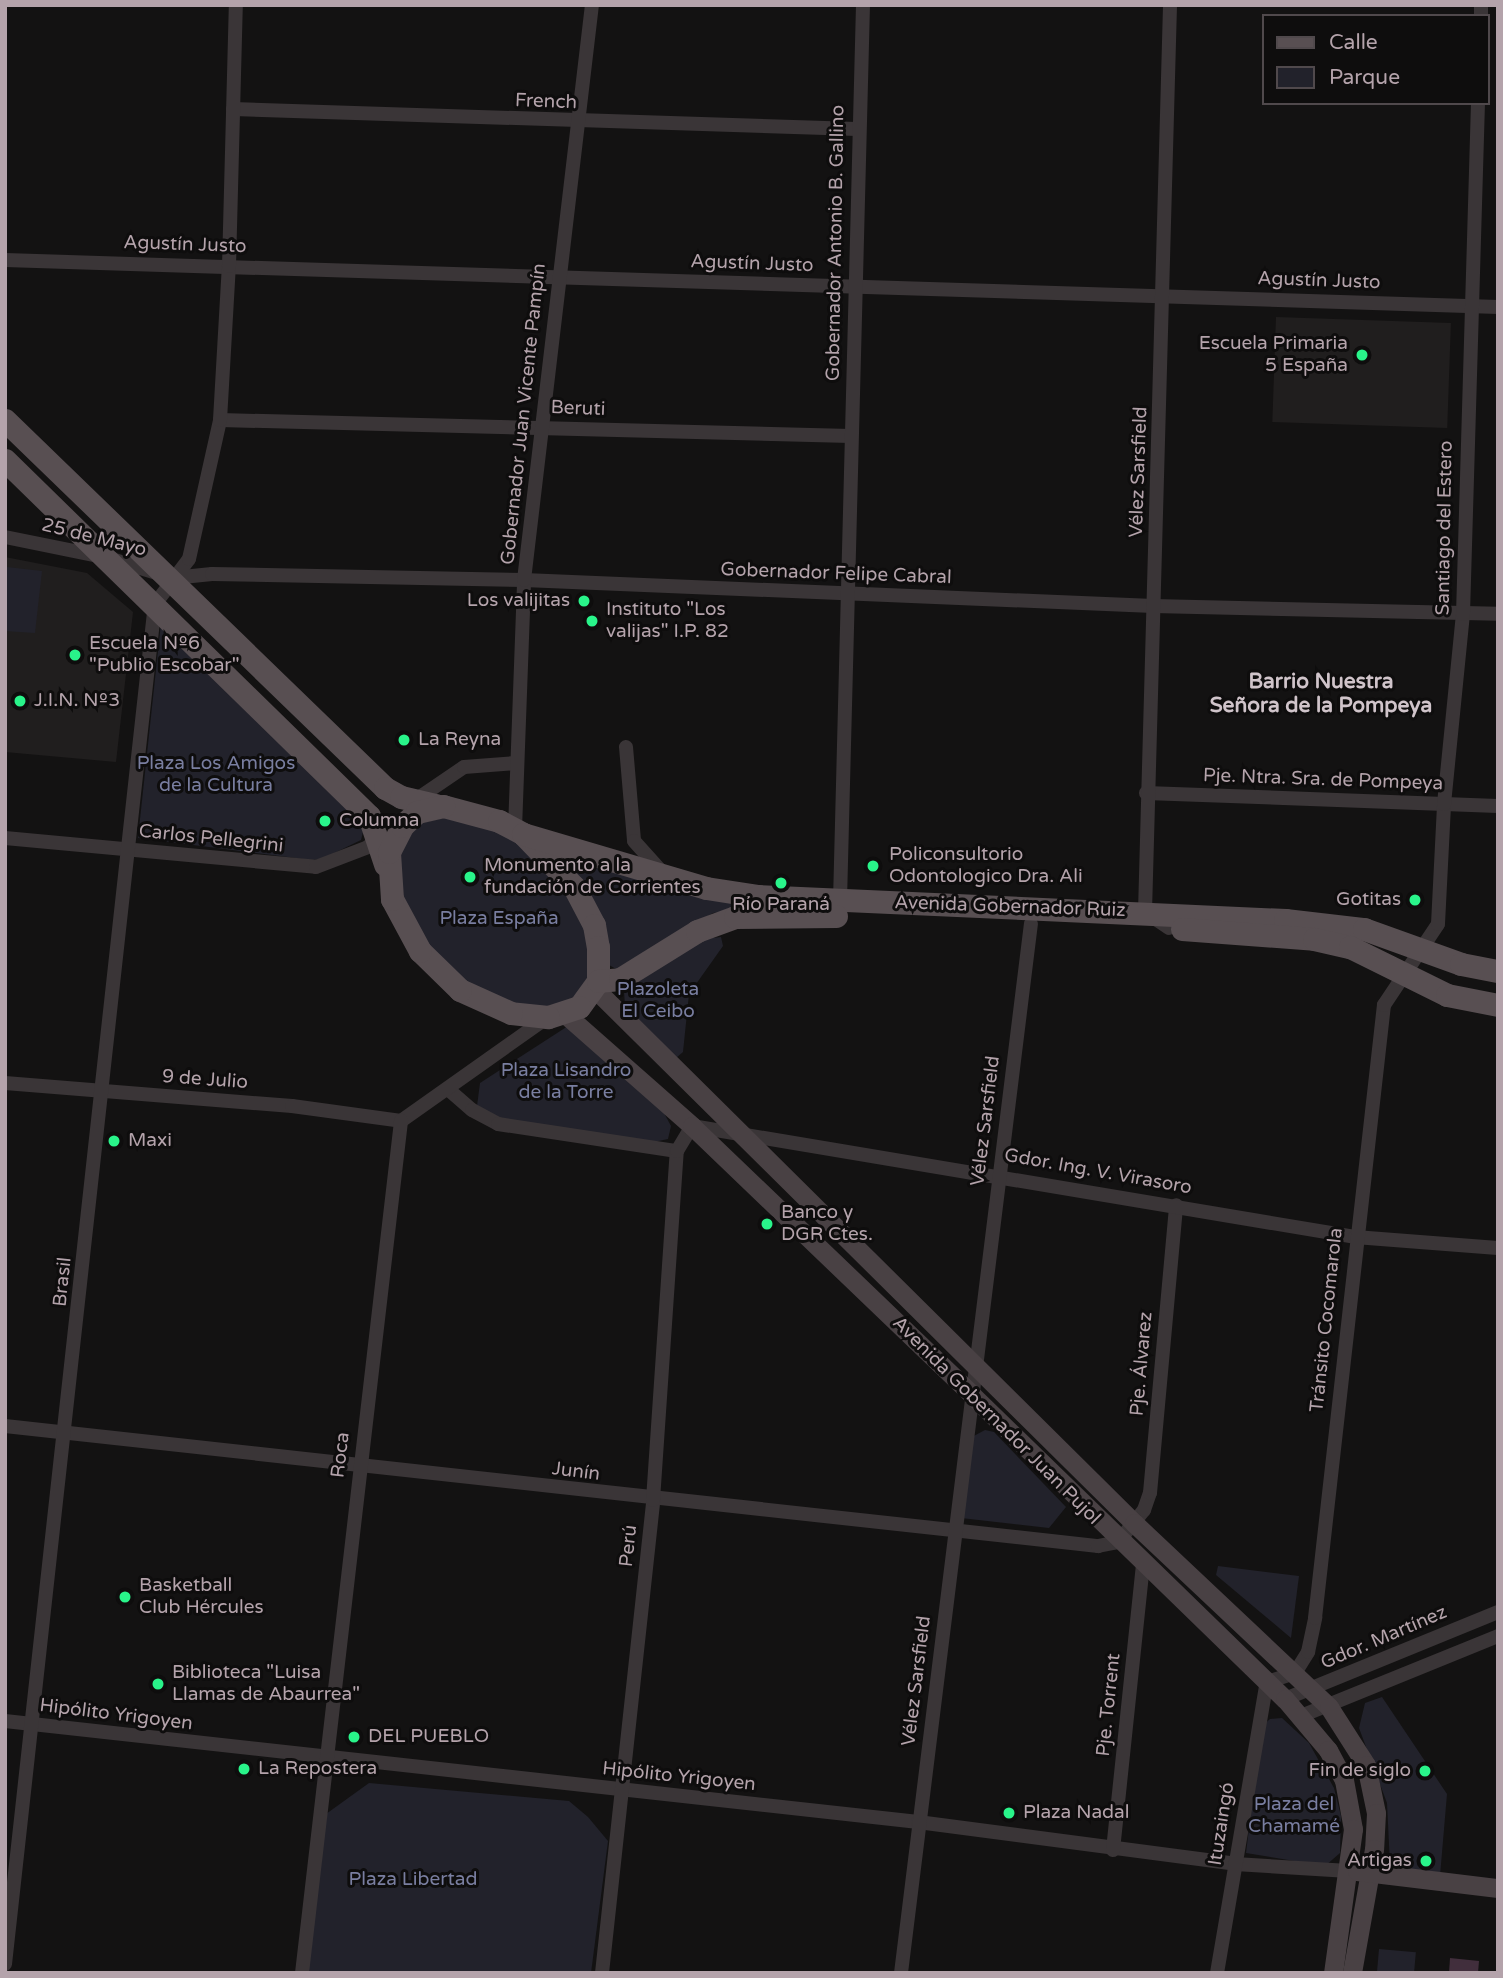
<!DOCTYPE html>
<meta charset="utf-8">
<style>
body{margin:0}
#map{position:relative;width:1503px;height:1978px;overflow:hidden;background:#131212;font-family:"Varela Round",sans-serif}
div>[style]{position:absolute}
.built>*{inset:0;background:#201e1e;transform-origin:0 0}
.green>*{inset:0;background:#22222b;transform-origin:0 0}
.water>*{inset:0;background:#412e3c}
.minor>*{height:14px;margin:-7px;padding:0 7px;transform-origin:7px;border-radius:7px;background:#3a3537}
.secondary>*{height:19px;margin:-9.5px;padding:0 9.5px;transform-origin:9.5px;border-radius:9.5px;background:#494144}
.primary>*{height:23px;margin:-11.5px;padding:0 11.5px;transform-origin:11.5px;border-radius:11.5px;background:#584f52}
.dots>*{width:19px;height:19px;translate:-50% -50%;box-sizing:border-box;border:4px solid #0e0d0d;border-radius:50%}
span{translate:-50% -50%;white-space:nowrap;text-align:center;line-height:1.15;-webkit-text-stroke:6px #0e0d0d;paint-order:stroke}
.street-label{font-size:19px;color:#b4a3ab}
.poi-label{font-size:19px;color:#b4a3ab}
.right{translate:-100% -50%;text-align:right}
.left{translate:0 -50%;text-align:left}
.park-label{font-size:19px;color:#797ea0}
.neighbourhood-label{font-size:21px;color:#d0c4ca;font-weight:700}
.frame{position:absolute;inset:0;border:7px solid #b4a3ab;pointer-events:none}
.legend{position:absolute;left:1262px;top:14px;width:228px;height:91px;box-sizing:border-box;background:#0e0d0d;border:2px solid #50494c;margin:0;padding:9px 12px;list-style:none;font-size:21px;color:#b4a3ab}
.legend li{display:flex;align-items:center;gap:14px;height:35px}
.legend b{width:35px;border:2px solid #50494c}
</style>
<div id="map">
<div class="built">
<div style="left:1276px;top:317px;width:175px;height:105px;rotate:2deg"></div>
<div style="clip-path:polygon(5px 557px,87px 573px,133px 612px,116px 762px,5px 752px)"></div>
</div>
<div class="green">
<div style="clip-path:polygon(7px 567px,42px 571px,35px 633px,5px 631px)"></div>
<div style="clip-path:polygon(161px 623px,357px 814px,363px 832px,361px 840px,322px 859px,311px 860px,138px 838px)"></div>
<div style="clip-path:polygon(448px 817px,485px 824px,521px 844px,576px 905px,588px 942px,588px 977px,573px 999px,542px 1010px,483px 994px,438px 960px,401px 904px,395px 867px,408px 833px,421px 823px)"></div>
<div style="clip-path:polygon(574px 860px,773px 904px,713px 913px,616px 969px,609px 965px,574px 871px)"></div>
<div style="clip-path:polygon(721px 937px,723px 946px,689px 994px,683px 1052px,676px 1058px,625px 1006px,624px 991px,704px 939px)"></div>
<div style="clip-path:polygon(568px 1026px,664px 1113px,671px 1126px,668px 1139px,654px 1142px,495px 1120px,477px 1106px,480px 1083px)"></div>
<div style="clip-path:polygon(985px 1430px,994px 1432px,1066px 1507px,1049px 1528px,961px 1518px,970px 1438px)"></div>
<div style="clip-path:polygon(1218px 1566px,1299px 1576px,1291px 1638px,1216px 1575px)"></div>
<div style="clip-path:polygon(1382px 1697px,1447px 1794px,1440px 1876px,1399px 1872px,1390px 1865px,1387px 1803px,1359px 1728px,1365px 1703px)"></div>
<div style="clip-path:polygon(1282px 1718px,1309px 1743px,1334px 1788px,1341px 1816px,1340px 1853px,1325px 1866px,1246px 1853px,1262px 1726px,1270px 1719px)"></div>
<div style="clip-path:polygon(369px 1783px,569px 1801px,588px 1817px,608px 1841px,591px 1973px,308px 1973px,326px 1814px)"></div>
<div style="left:1379px;top:1949px;width:37px;height:24px;rotate:5deg"></div>
</div>
<div class="water">
<div style="clip-path:polygon(1450px 1958px,1479px 1961px,1478px 1973px,1449px 1973px)"></div>
</div>
<div class="minor">
<div style="left:1481px;top:16px;width:11px;rotate:-90deg"></div>
<div style="left:233px;top:109px;width:624px;rotate:1.84deg"></div>
<div style="left:5px;top:260px;width:1494px;rotate:1.8deg"></div>
<div style="left:220px;top:420px;width:631px;rotate:1.45deg"></div>
<div style="left:5px;top:537px;width:105px;rotate:11.5deg"></div>
<div style="left:108px;top:558px;width:68px;rotate:17.1deg"></div>
<div style="left:173px;top:578px;width:39px;rotate:-6deg"></div>
<div style="left:212px;top:574px;width:312px;rotate:1.1deg"></div>
<div style="left:524px;top:580px;width:630px;rotate:2.37deg"></div>
<div style="left:1153px;top:606px;width:345px;rotate:1.3deg"></div>
<div style="left:626px;top:747px;width:94px;rotate:85.1deg"></div>
<div style="left:634px;top:841px;width:40px;rotate:48deg"></div>
<div style="left:1146px;top:793px;width:352px;rotate:2.1deg"></div>
<div style="left:414px;top:801px;width:60px;rotate:-34.2deg"></div>
<div style="left:464px;top:767px;width:52px;rotate:-4.4deg"></div>
<div style="left:515px;top:829px;width:249px;rotate:-87.9deg"></div>
<div style="left:524px;top:580px;width:579px;rotate:-83.26deg"></div>
<div style="left:5px;top:838px;width:312px;rotate:5.3deg"></div>
<div style="left:316px;top:867px;width:56px;rotate:-21deg"></div>
<div style="left:368px;top:847px;width:18px;rotate:-45deg"></div>
<div style="left:840px;top:901px;width:896px;rotate:-88.53deg"></div>
<div style="left:1169px;top:928px;width:29px;rotate:-146deg"></div>
<div style="left:1145px;top:912px;width:907px;rotate:-88.42deg"></div>
<div style="left:5px;top:1083px;width:288px;rotate:4.6deg"></div>
<div style="left:292px;top:1106px;width:110px;rotate:7.8deg"></div>
<div style="left:449px;top:1090px;width:30px;rotate:41deg"></div>
<div style="left:472px;top:1110px;width:30px;rotate:28deg"></div>
<div style="left:498px;top:1124px;width:181px;rotate:8.6deg"></div>
<div style="left:401px;top:1121px;width:180px;rotate:-35.3deg"></div>
<div style="left:5px;top:1426px;width:1100px;rotate:6.27deg"></div>
<div style="left:1098px;top:1546px;width:20px;rotate:-11deg"></div>
<div style="left:1118px;top:1542px;width:41px;rotate:-50.9deg"></div>
<div style="left:1144px;top:1510px;width:18px;rotate:-71deg"></div>
<div style="left:1150px;top:1493px;width:289px;rotate:-84.8deg"></div>
<div style="left:1285px;top:1699px;width:230px;rotate:-22.2deg"></div>
<div style="left:1301px;top:1716px;width:213px;rotate:-22.1deg"></div>
<div style="left:5px;top:1721px;width:919px;rotate:6.31deg"></div>
<div style="left:918px;top:1822px;width:320px;rotate:7.5deg"></div>
<div style="left:1235px;top:1864px;width:114px;rotate:3.5deg"></div>
<div style="left:1113px;top:1850px;width:289px;rotate:-84deg"></div>
<div style="left:5px;top:1964px;width:1368px;rotate:-83.71deg"></div>
<div style="left:155px;top:604px;width:56px;rotate:-52.9deg"></div>
<div style="left:189px;top:559px;width:142px;rotate:-77.4deg"></div>
<div style="left:220px;top:420px;width:154px;rotate:-86.7deg"></div>
<div style="left:229px;top:266px;width:261px;rotate:-88.5deg"></div>
<div style="left:302px;top:1973px;width:858px;rotate:-83.37deg"></div>
<div style="left:602px;top:1973px;width:476px;rotate:-83.8deg"></div>
<div style="left:653px;top:1500px;width:350px;rotate:-86.1deg"></div>
<div style="left:677px;top:1151px;width:29px;rotate:-59deg"></div>
<div style="left:692px;top:1126px;width:672px;rotate:9.5deg"></div>
<div style="left:1355px;top:1237px;width:143px;rotate:4.4deg"></div>
<div style="left:901px;top:1973px;width:1057px;rotate:-82.94deg"></div>
<div style="left:1217px;top:1973px;width:295px;rotate:-80.3deg"></div>
<div style="left:1267px;top:1682px;width:29px;rotate:-18deg"></div>
<div style="left:1295px;top:1673px;width:25px;rotate:-58deg"></div>
<div style="left:1308px;top:1652px;width:35px;rotate:-78deg"></div>
<div style="left:1315px;top:1618px;width:617px;rotate:-83.58deg"></div>
<div style="left:1384px;top:1005px;width:97px;rotate:-56.3deg"></div>
<div style="left:1438px;top:924px;width:120px;rotate:-87.1deg"></div>
<div style="left:1444px;top:804px;width:191px;rotate:-84.3deg"></div>
<div style="left:1463px;top:614px;width:511px;rotate:-88.32deg"></div>
</div>
<div class="secondary">
<div style="left:595px;top:989px;width:759px;rotate:44.73deg"></div>
<div style="left:1134px;top:1523px;width:268px;rotate:43.3deg"></div>
<div style="left:1329px;top:1707px;width:69px;rotate:57.5deg"></div>
<div style="left:1366px;top:1765px;width:49px;rotate:78.2deg"></div>
<div style="left:1376px;top:1813px;width:36px;rotate:93deg"></div>
<div style="left:1374px;top:1849px;width:126px;rotate:100.1deg"></div>
<div style="left:564px;top:1013px;width:171px;rotate:41.4deg"></div>
<div style="left:692px;top:1126px;width:387px;rotate:43.8deg"></div>
<div style="left:971px;top:1394px;width:438px;rotate:44.2deg"></div>
<div style="left:1285px;top:1699px;width:67px;rotate:49.9deg"></div>
<div style="left:1328px;top:1750px;width:34px;rotate:62deg"></div>
<div style="left:1344px;top:1780px;width:50px;rotate:79.6deg"></div>
<div style="left:1353px;top:1829px;width:145px;rotate:97.9deg"></div>
<div style="left:1357px;top:1871px;width:142px;rotate:6.9deg"></div>
</div>
<div class="primary">
<div style="left:5px;top:420px;width:529px;rotate:44.08deg"></div>
<div style="left:385px;top:788px;width:18px;rotate:29deg"></div>
<div style="left:401px;top:797px;width:36px;rotate:13deg"></div>
<div style="left:5px;top:460px;width:509px;rotate:44.36deg"></div>
<div style="left:369px;top:816px;width:51px;rotate:71.6deg"></div>
<div style="left:443px;top:806px;width:58px;rotate:15deg"></div>
<div style="left:499px;top:821px;width:27px;rotate:28deg"></div>
<div style="left:523px;top:834px;width:74px;rotate:46.1deg"></div>
<div style="left:574px;top:887px;width:43px;rotate:62.2deg"></div>
<div style="left:594px;top:925px;width:22px;rotate:80deg"></div>
<div style="left:598px;top:947px;width:34px;rotate:90deg"></div>
<div style="left:598px;top:981px;width:32px;rotate:126deg"></div>
<div style="left:579px;top:1007px;width:33px;rotate:162deg"></div>
<div style="left:548px;top:1017px;width:37px;rotate:-174deg"></div>
<div style="left:511px;top:1013px;width:56px;rotate:-155.7deg"></div>
<div style="left:460px;top:990px;width:56px;rotate:-135.7deg"></div>
<div style="left:420px;top:951px;width:59px;rotate:-118.3deg"></div>
<div style="left:392px;top:899px;width:47px;rotate:-93.7deg"></div>
<div style="left:389px;top:852px;width:29px;rotate:-63deg"></div>
<div style="left:402px;top:826px;width:21px;rotate:-43deg"></div>
<div style="left:417px;top:812px;width:27px;rotate:-13deg"></div>
<div style="left:523px;top:834px;width:191px;rotate:16.4deg"></div>
<div style="left:706px;top:888px;width:53px;rotate:8.7deg"></div>
<div style="left:758px;top:896px;width:528px;rotate:2.61deg"></div>
<div style="left:1285px;top:920px;width:80px;rotate:6.5deg"></div>
<div style="left:1364px;top:929px;width:103px;rotate:19.8deg"></div>
<div style="left:1461px;top:964px;width:38px;rotate:11deg"></div>
<div style="left:1182px;top:929px;width:132px;rotate:4.3deg"></div>
<div style="left:1314px;top:939px;width:37px;rotate:13deg"></div>
<div style="left:1350px;top:947px;width:108px;rotate:26.3deg"></div>
<div style="left:1447px;top:995px;width:52px;rotate:11.1deg"></div>
<div style="left:598px;top:981px;width:22px;rotate:-5deg"></div>
<div style="left:620px;top:979px;width:91px;rotate:-31.9deg"></div>
<div style="left:697px;top:931px;width:40px;rotate:-20.2deg"></div>
<div style="left:735px;top:917px;width:101px;rotate:-0.6deg"></div>
</div>
<div class="dots">
<div style="left:1362px;top:355px;background:#29f48a"></div>
<div style="left:584px;top:601px;background:#29f48a"></div>
<div style="left:592px;top:621px;background:#29f48a"></div>
<div style="left:75px;top:655px;background:#29f48a"></div>
<div style="left:20px;top:701px;background:#29f48a"></div>
<div style="left:404px;top:740px;background:#29f48a"></div>
<div style="left:325px;top:821px;background:#29f48a"></div>
<div style="left:873px;top:866px;background:#29f48a"></div>
<div style="left:470px;top:877px;background:#29f48a"></div>
<div style="left:781px;top:883px;background:#29f48a"></div>
<div style="left:1415px;top:900px;background:#29f48a"></div>
<div style="left:114px;top:1141px;background:#29f48a"></div>
<div style="left:767px;top:1224px;background:#29f48a"></div>
<div style="left:125px;top:1597px;background:#29f48a"></div>
<div style="left:158px;top:1684px;background:#29f48a"></div>
<div style="left:354px;top:1737px;background:#29f48a"></div>
<div style="left:244px;top:1769px;background:#29f48a"></div>
<div style="left:1425px;top:1771px;background:#29f48a"></div>
<div style="left:1009px;top:1813px;background:#29f48a"></div>
<div style="left:1426px;top:1861px;background:#29f48a"></div>
</div>
<div class="street-label">
<span style="left:546px;top:102px;rotate:2deg">French</span>
<span style="left:836px;top:243px;rotate:-89deg">Gobernador Antonio B. Gallino</span>
<span style="left:185px;top:245px;rotate:2deg">Agustín Justo</span>
<span style="left:752px;top:264px;rotate:2deg">Agustín Justo</span>
<span style="left:1319px;top:281px;rotate:2deg">Agustín Justo</span>
<span style="left:578px;top:409px;rotate:2deg">Beruti</span>
<span style="left:524px;top:414px;rotate:-84deg">Gobernador Juan Vicente Pampín</span>
<span style="left:1139px;top:472px;rotate:-88deg">Vélez Sarsfield</span>
<span style="left:1445px;top:528px;rotate:-89deg">Santiago del Estero</span>
<span style="left:94px;top:538px;rotate:14deg">25 de Mayo</span>
<span style="left:836px;top:574px;rotate:2deg">Gobernador Felipe Cabral</span>
<span style="left:1323px;top:780px;rotate:2deg">Pje. Ntra. Sra. de Pompeya</span>
<span style="left:211px;top:839px;rotate:6deg">Carlos Pellegrini</span>
<span style="left:1010px;top:907px;rotate:2deg">Avenida Gobernador Ruiz</span>
<span style="left:205px;top:1080px;rotate:4deg">9 de Julio</span>
<span style="left:986px;top:1121px;rotate:-83deg">Vélez Sarsfield</span>
<span style="left:1098px;top:1172px;rotate:10deg">Gdor. Ing. V. Virasoro</span>
<span style="left:63px;top:1282px;rotate:-84deg">Brasil</span>
<span style="left:1327px;top:1320px;rotate:-84deg">Tránsito Cocomarola</span>
<span style="left:1142px;top:1364px;rotate:-85deg">Pje. Álvarez</span>
<span style="left:996px;top:1421px;rotate:45deg">Avenida Gobernador Juan Pujol</span>
<span style="left:341px;top:1455px;rotate:-83deg">Roca</span>
<span style="left:576px;top:1472px;rotate:7deg">Junín</span>
<span style="left:629px;top:1546px;rotate:-84deg">Perú</span>
<span style="left:1384px;top:1638px;rotate:-23deg">Gdor. Martínez</span>
<span style="left:917px;top:1681px;rotate:-83deg">Vélez Sarsfield</span>
<span style="left:1109px;top:1705px;rotate:-84deg">Pje. Torrent</span>
<span style="left:116px;top:1715px;rotate:7deg">Hipólito Yrigoyen</span>
<span style="left:679px;top:1777px;rotate:6deg">Hipólito Yrigoyen</span>
<span style="left:1222px;top:1824px;rotate:-81deg">Ituzaingó</span>
</div>
<div class="poi-label">
<span class="right" style="left:1348px;top:355px">Escuela Primaria<br>5 España</span>
<span class="right" style="left:570px;top:601px">Los valijitas</span>
<span class="left" style="left:606px;top:621px">Instituto "Los<br>valijas" I.P. 82</span>
<span class="left" style="left:89px;top:655px">Escuela Nº6<br>"Publio Escobar"</span>
<span class="left" style="left:34px;top:701px">J.I.N. Nº3</span>
<span class="left" style="left:418px;top:740px">La Reyna</span>
<span class="left" style="left:339px;top:821px">Columna</span>
<span class="left" style="left:889px;top:866px">Policonsultorio<br>Odontologico Dra. Ali</span>
<span class="left" style="left:484px;top:877px">Monumento a la<br>fundación de Corrientes</span>
<span class="right" style="left:1401px;top:900px">Gotitas</span>
<span style="left:781px;top:905px">Río Paraná</span>
<span class="left" style="left:128px;top:1141px">Maxi</span>
<span class="left" style="left:781px;top:1224px">Banco y<br>DGR Ctes.</span>
<span class="left" style="left:139px;top:1597px">Basketball<br>Club Hércules</span>
<span class="left" style="left:172px;top:1684px">Biblioteca "Luisa<br>Llamas de Abaurrea"</span>
<span class="left" style="left:368px;top:1737px">DEL PUEBLO</span>
<span class="left" style="left:258px;top:1769px">La Repostera</span>
<span class="right" style="left:1411px;top:1771px">Fin de siglo</span>
<span class="left" style="left:1023px;top:1813px">Plaza Nadal</span>
<span class="right" style="left:1412px;top:1861px">Artigas</span>
</div>
<div class="park-label">
<span style="left:216px;top:775px">Plaza Los Amigos<br>de la Cultura</span>
<span style="left:499px;top:919px">Plaza España</span>
<span style="left:658px;top:1001px">Plazoleta<br>El Ceibo</span>
<span style="left:566px;top:1082px">Plaza Lisandro<br>de la Torre</span>
<span style="left:1294px;top:1816px">Plaza del<br>Chamamé</span>
<span style="left:413px;top:1880px">Plaza Libertad</span>
</div>
<div class="neighbourhood-label">
<span style="left:1321px;top:694px">Barrio Nuestra<br>Señora de la Pompeya</span>
</div>
<div class="frame"></div>
<ul class="legend">
<li><b style="height:9px;background:#584f52"></b>Calle</li>
<li><b style="height:19px;background:#22222b"></b>Parque</li>
</ul>
</div>
